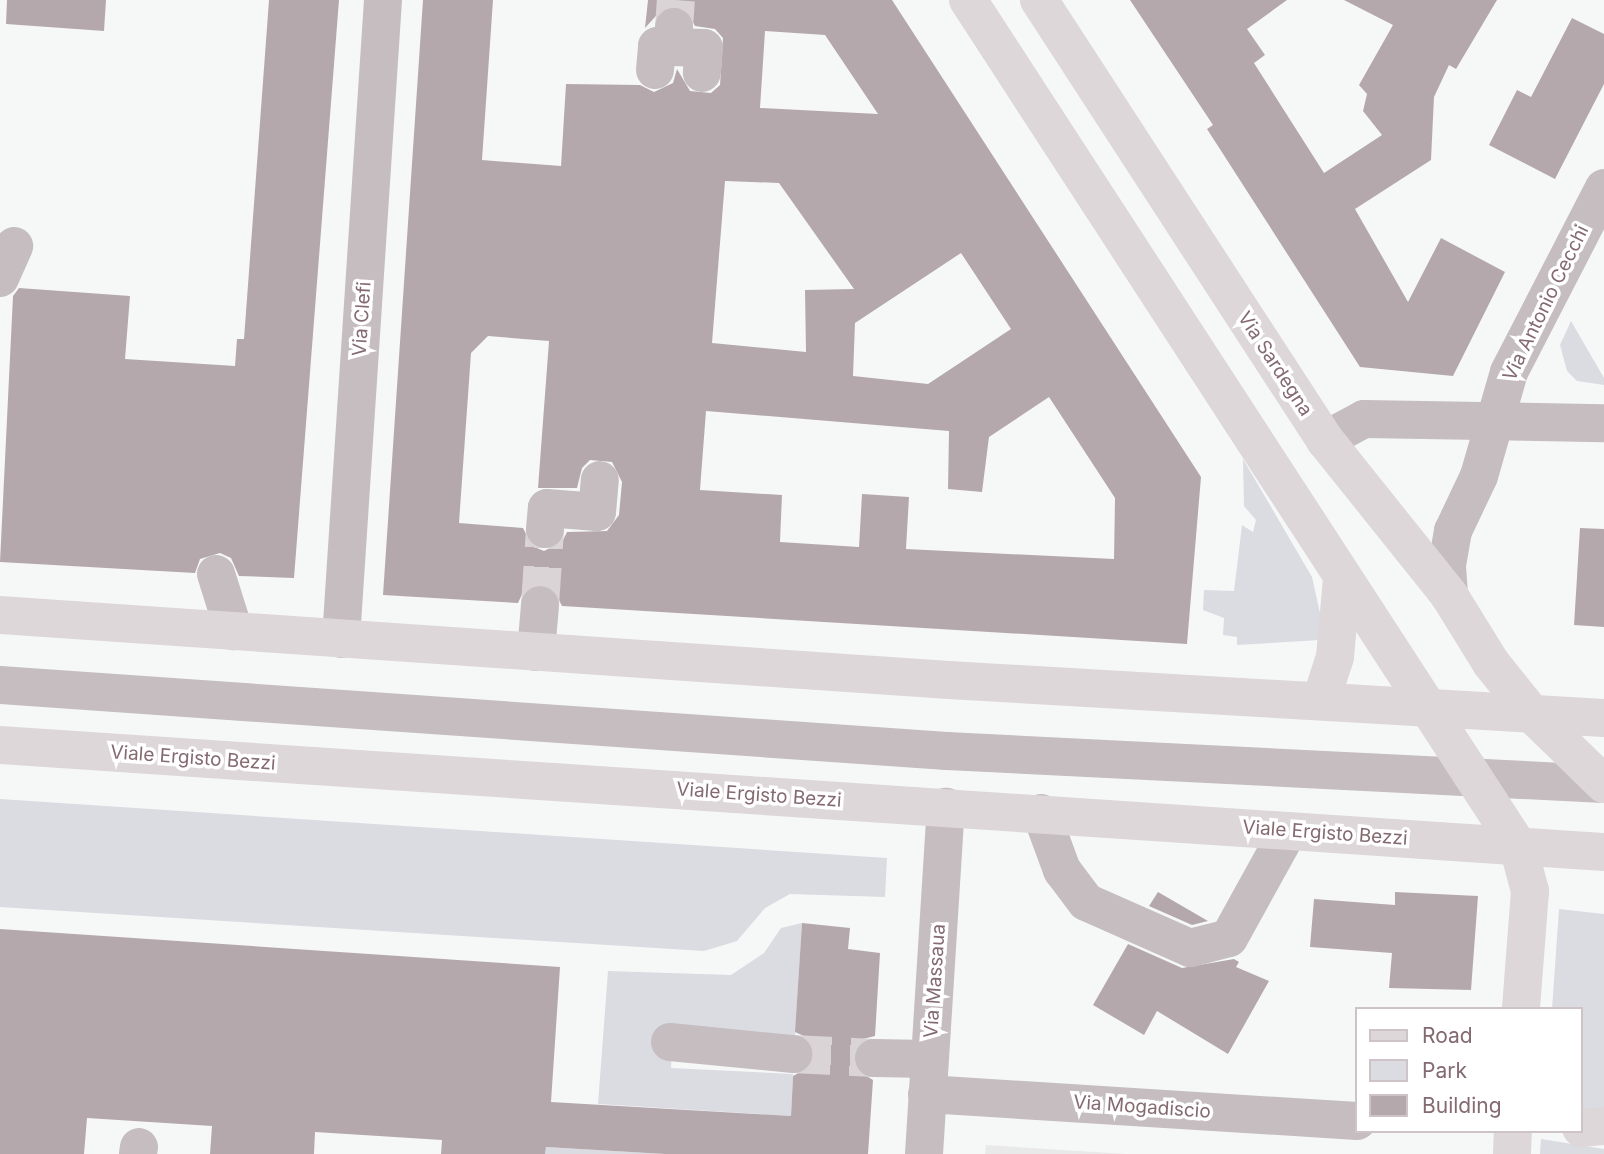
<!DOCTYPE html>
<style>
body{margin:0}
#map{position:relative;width:1604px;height:1154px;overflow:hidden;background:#f6f8f8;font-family:Inter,sans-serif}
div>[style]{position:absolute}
.built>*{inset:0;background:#e9e9e9}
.green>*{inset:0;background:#dbdbe2}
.building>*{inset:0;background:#b5a8ac}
.minor-tunnel>*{height:38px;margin-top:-19px;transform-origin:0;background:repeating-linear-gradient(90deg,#dad4d6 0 38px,transparent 0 57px)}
.minor>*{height:38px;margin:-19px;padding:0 19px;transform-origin:19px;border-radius:19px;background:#c5bdbf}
.major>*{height:38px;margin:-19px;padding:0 19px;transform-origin:19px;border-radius:19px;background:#ded7da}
span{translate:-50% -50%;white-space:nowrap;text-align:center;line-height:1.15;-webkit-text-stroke:7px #fff;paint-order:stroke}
.street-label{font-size:19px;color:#846a71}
.legend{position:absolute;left:1355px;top:1007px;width:228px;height:126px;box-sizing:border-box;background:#fff;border:2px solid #cec3c6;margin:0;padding:9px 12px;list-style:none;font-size:21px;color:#846a71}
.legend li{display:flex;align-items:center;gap:14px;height:35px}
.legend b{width:35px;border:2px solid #cec3c6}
</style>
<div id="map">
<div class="built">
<div style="clip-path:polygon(986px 1145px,1127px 1154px,985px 1154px)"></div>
</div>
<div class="green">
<div style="clip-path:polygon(1571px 321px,1604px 378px,1604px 385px,1577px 381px,1567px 371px,1560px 345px)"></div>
<div style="clip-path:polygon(1243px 459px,1312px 577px,1320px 613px,1320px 640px,1237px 645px,1237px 637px,1223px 635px,1224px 618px,1203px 610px,1204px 590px,1234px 591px,1242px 525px,1253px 532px,1256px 520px,1244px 506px)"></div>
<div style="clip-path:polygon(0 799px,887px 858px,885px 897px,790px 894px,765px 908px,737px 941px,704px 951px,0 907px)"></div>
<div style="clip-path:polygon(1559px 909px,1604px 914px,1604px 1117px,1581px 1115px,1581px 1009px,1552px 1009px)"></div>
<div style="clip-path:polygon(802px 923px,795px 1037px,673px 1026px,671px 1068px,793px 1074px,791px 1116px,598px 1104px,608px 971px,731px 975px,764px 953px,781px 928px)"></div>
<div style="clip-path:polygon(1541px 1139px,1604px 1149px,1604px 1154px,1540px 1154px)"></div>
<div style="clip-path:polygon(546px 1147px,665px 1154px,545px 1154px)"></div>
</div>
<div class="building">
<div style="clip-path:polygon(7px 0,106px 0,104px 31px,6px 24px)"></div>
<div style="clip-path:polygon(269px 0,339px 0,294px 578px,239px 576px,231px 558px,220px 553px,200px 559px,195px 573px,0 562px,13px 296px,19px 288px,130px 296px,125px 359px,235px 366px,237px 339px,244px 339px)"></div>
<div style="clip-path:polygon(evenodd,423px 0,493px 0,482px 160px,561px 166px,566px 84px,640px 85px,654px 92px,673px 83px,677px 69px,690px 91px,711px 93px,720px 85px,723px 38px,715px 29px,695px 26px,686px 9px,676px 5px,663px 8px,645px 28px,648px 0,892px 0,1201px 477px,1187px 644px,562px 606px,553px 588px,541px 583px,523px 592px,518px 603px,383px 595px,423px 0,765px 31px,825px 35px,878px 114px,760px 108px,765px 31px,423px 0,725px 181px,779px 183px,854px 289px,805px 290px,806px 352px,712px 343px,725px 181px,423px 0,961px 253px,1011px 329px,928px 384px,853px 376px,855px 323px,961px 253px,423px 0,488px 336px,549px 341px,538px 488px,577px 488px,582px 468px,590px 460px,612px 462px,622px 482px,619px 515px,607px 531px,567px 532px,562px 542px,544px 551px,532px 546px,523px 528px,459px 523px,471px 353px,488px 336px,423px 0,1049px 397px,1115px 498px,1114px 559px,906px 549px,909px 497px,862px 494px,859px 547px,780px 542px,782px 495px,700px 490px,706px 411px,949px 431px,948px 489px,982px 492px,989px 437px,1049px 397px)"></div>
<div style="clip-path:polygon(1130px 0,1287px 0,1247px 29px,1265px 55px,1254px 63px,1324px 173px,1382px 135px,1363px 111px,1367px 94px,1359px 85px,1393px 25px,1344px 0,1497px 0,1456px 69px,1449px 65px,1434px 97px,1431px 160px,1355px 209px,1408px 302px,1441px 238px,1505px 272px,1453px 376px,1360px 367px,1207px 129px,1213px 125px)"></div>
<div style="clip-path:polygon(1572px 18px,1604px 34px,1604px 84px,1555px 179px,1489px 145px,1517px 90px,1531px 97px)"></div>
<div style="clip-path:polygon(1580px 528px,1604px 529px,1604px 627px,1574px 625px)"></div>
<div style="clip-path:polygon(1158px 892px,1208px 921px,1192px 925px,1149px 906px)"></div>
<div style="clip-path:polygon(1395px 892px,1478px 896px,1471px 990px,1389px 988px,1392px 953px,1310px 947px,1314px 899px,1395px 905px)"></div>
<div style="clip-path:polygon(802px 923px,850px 928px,848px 949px,880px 953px,875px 1036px,863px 1039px,852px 1057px,855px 1069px,873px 1080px,868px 1154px,665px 1154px,546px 1147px,545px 1154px,441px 1154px,442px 1140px,315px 1132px,314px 1154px,210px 1154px,212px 1126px,87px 1118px,84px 1154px,0 1154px,0 929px,560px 967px,551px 1102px,791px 1116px,793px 1076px,810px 1067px,815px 1055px,806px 1037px,795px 1032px)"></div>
<div style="clip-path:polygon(1128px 944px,1182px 968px,1234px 959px,1239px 962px,1236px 967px,1269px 981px,1228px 1054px,1157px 1011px,1144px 1035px,1093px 1005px)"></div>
</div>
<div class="minor-tunnel">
<div style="left:674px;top:27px;width:27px;rotate:-86deg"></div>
<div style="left:540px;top:605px;width:76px;rotate:-86.2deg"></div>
<div style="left:793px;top:1054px;width:81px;rotate:2.8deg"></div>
</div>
<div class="minor">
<div style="left:673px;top:47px;width:31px;rotate:2deg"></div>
<div style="left:704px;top:48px;width:25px;rotate:95deg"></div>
<div style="left:655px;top:70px;width:24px;rotate:-85deg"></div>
<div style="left:657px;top:46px;width:16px;rotate:4deg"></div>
<div style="left:673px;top:47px;width:20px;rotate:-87deg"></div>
<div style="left:0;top:278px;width:35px;rotate:-66deg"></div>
<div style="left:1325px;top:440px;width:44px;rotate:-28.3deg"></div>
<div style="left:1364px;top:419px;width:240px;rotate:1deg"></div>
<div style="left:545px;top:529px;width:21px;rotate:-85deg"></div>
<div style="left:547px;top:508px;width:50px;rotate:4.6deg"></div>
<div style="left:597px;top:512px;width:32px;rotate:-85deg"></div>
<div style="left:216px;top:574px;width:60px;rotate:72.5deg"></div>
<div style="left:1449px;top:595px;width:30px;rotate:-94deg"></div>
<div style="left:1447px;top:565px;width:35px;rotate:-80deg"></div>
<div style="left:1453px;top:531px;width:61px;rotate:-64.7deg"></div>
<div style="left:1479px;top:476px;width:108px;rotate:-73.9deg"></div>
<div style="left:1509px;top:372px;width:207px;rotate:-62.7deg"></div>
<div style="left:341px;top:639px;width:640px;rotate:-86.24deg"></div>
<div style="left:536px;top:652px;width:47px;rotate:-85.1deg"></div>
<div style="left:0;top:685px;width:949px;rotate:3.99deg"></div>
<div style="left:947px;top:751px;width:658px;rotate:2.88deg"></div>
<div style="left:1041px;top:813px;width:61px;rotate:69.8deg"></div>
<div style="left:1062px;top:870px;width:40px;rotate:53deg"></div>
<div style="left:1086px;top:902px;width:114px;rotate:23.9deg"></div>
<div style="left:1190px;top:948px;width:40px;rotate:-14.4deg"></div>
<div style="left:1229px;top:938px;width:122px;rotate:-61.1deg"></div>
<div style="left:670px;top:1042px;width:124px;rotate:5.6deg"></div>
<div style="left:874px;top:1058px;width:55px;rotate:1deg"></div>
<div style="left:927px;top:1094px;width:431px;rotate:3.6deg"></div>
<div style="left:138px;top:1154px;width:7px;rotate:-82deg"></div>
<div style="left:924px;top:1154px;width:348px;rotate:-86.4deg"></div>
</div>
<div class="major">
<div style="left:968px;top:0;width:1009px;rotate:56.97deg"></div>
<div style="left:1518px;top:846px;width:47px;rotate:75.1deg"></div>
<div style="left:1530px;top:891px;width:118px;rotate:94.4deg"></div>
<div style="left:1039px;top:0;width:525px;rotate:56.98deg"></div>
<div style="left:1325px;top:440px;width:198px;rotate:51.3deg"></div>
<div style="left:1449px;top:595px;width:80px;rotate:58.3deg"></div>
<div style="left:1491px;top:663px;width:64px;rotate:51.3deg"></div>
<div style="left:1531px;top:713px;width:102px;rotate:44.2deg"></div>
<div style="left:0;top:615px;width:951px;rotate:3.92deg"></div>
<div style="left:949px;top:680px;width:656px;rotate:3.32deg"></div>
<div style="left:1321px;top:700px;width:45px;rotate:-72deg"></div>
<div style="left:1335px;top:657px;width:78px;rotate:-84.9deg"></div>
<div style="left:0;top:745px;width:1608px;rotate:3.82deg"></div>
<div style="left:1581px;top:1128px;width:23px;rotate:-5deg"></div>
<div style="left:1512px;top:1154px;width:23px;rotate:-88deg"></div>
</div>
<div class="street-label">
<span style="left:1546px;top:303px;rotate:-64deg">Via Antonio Cecchi</span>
<span style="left:362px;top:319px;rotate:-86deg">Via Clefi</span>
<span style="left:1275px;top:364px;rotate:57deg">Via Sardegna</span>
<span style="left:193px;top:758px;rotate:4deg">Viale Ergisto Bezzi</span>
<span style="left:759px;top:795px;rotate:4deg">Viale Ergisto Bezzi</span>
<span style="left:1325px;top:833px;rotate:4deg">Viale Ergisto Bezzi</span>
<span style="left:935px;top:981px;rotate:-86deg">Via Massaua</span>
<span style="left:1142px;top:1107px;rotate:4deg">Via Mogadiscio</span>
</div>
<ul class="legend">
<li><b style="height:9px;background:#ded7da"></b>Road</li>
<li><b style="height:19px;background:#dbdbe2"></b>Park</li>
<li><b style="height:19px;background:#b5a8ac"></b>Building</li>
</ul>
</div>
